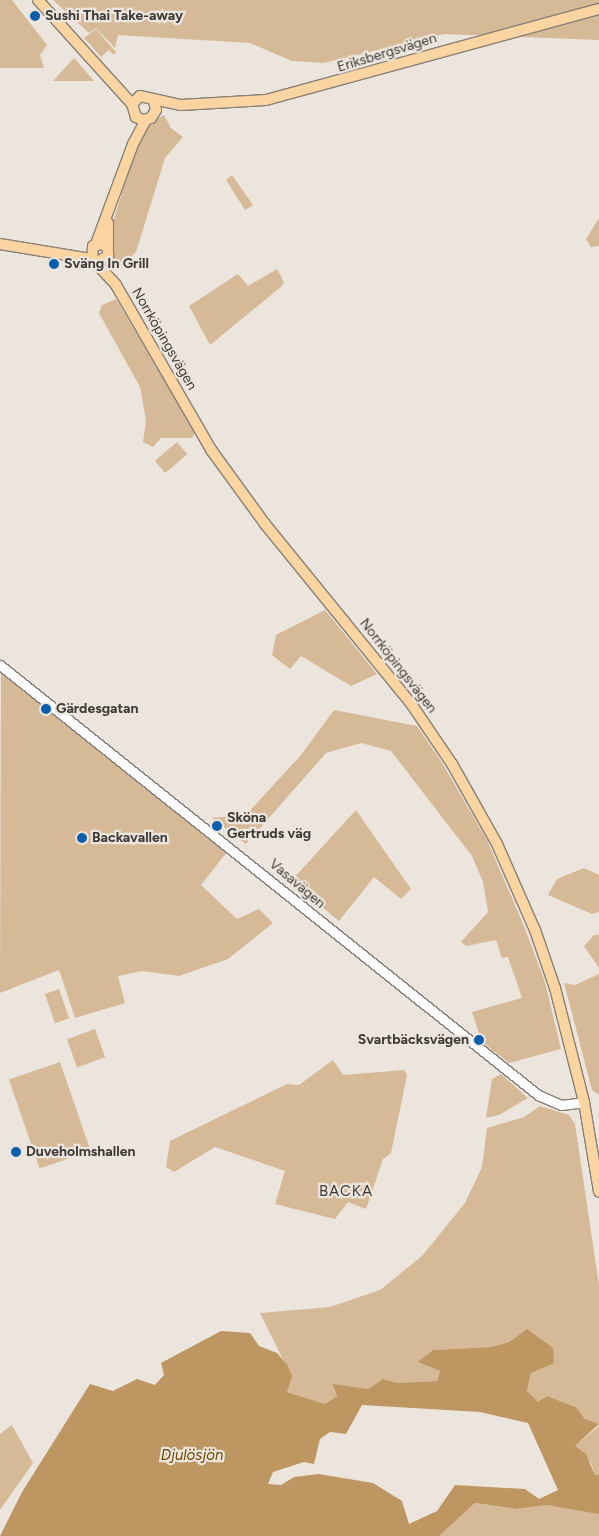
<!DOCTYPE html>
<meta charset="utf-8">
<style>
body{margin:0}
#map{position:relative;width:599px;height:1536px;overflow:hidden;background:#ece5dd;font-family:Figtree,sans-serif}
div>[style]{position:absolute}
.green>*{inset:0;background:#d6ba97;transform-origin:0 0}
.water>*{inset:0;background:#be9661}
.roads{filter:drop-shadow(1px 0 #878079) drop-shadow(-1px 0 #878079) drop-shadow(0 1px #878079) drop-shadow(0 -1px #878079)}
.minor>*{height:9px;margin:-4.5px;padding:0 4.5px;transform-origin:4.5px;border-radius:4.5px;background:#fff}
.major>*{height:10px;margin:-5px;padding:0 5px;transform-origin:5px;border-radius:5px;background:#fbd5a1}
.dots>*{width:14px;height:14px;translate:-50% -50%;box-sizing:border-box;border:2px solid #ece5dd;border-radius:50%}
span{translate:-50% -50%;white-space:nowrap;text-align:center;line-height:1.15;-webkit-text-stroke:4.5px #ece5dd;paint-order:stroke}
.poi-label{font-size:14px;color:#3d3a37;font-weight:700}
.left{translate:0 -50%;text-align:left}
.right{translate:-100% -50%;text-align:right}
.street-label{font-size:14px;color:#3d3a37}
.neighbourhood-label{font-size:15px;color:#3d3a37;letter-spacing:1px}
.water-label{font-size:15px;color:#6e4700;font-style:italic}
</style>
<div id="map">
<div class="green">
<div style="clip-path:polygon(0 0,12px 0,47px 45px,40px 55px,44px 68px,0 68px)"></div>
<div style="clip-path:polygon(53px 0,599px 0,599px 40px,444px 34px,324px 63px,292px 61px,250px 43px,118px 35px,115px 48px,96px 28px,89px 33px)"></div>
<div style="clip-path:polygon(96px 29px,116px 52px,114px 55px,109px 50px,101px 57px,84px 38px)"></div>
<div style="clip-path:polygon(74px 58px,94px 81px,53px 81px)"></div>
<div style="clip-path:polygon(164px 115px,171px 128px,183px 137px,165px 158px,136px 252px,126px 261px,112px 264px,110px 231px,140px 136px,149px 124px)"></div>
<div style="clip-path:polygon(232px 175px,253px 205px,245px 210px,226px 180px)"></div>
<div style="clip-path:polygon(599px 218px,599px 246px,591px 247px,586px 239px)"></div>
<div style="clip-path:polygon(277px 269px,284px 282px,282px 286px,210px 345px,189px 306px,238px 274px,248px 286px)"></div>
<div style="clip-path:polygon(116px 299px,195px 433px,192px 438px,161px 438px,153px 447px,143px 442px,146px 421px,140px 387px,99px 313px,102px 305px)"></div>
<div style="left:177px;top:442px;width:16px;height:29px;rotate:50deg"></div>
<div style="clip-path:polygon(325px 610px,377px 674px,351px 686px,301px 656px,290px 669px,272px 655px,276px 635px)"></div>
<div style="clip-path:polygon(1px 673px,227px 852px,201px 885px,237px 919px,259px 909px,273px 923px,228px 959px,179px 976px,142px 971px,118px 976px,125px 1003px,75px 1018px,59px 970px,0 993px)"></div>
<div style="clip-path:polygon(334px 710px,417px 726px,441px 761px,487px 840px,524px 926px,545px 982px,561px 1049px,509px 1063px,482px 1042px,472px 1012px,522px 998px,508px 957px,502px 958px,496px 940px,466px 946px,461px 942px,488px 912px,483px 882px,472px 856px,391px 751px,361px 743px,326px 753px,246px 844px,212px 818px,246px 815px,301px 755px)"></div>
<div style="clip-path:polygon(356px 810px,411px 889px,401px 899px,374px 877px,339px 921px,291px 881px)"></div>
<div style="clip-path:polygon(584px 868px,599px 875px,599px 912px,592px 914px,548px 895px,557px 879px)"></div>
<div style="clip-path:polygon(594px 935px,599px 935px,599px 968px,584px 946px)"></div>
<div style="clip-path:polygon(599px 974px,599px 1095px,592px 1090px,564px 983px,575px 985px)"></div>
<div style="left:59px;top:989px;width:31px;height:15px;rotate:71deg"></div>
<div style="left:95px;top:1029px;width:30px;height:30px;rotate:70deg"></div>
<div style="clip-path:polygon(333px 1060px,343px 1075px,404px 1070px,407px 1075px,391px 1153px,383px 1159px,366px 1209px,348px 1202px,335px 1219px,275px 1204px,285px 1171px,215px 1147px,174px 1172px,166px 1167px,170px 1141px,287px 1084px,299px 1085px)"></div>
<div style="left:60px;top:1062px;width:94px;height:54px;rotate:71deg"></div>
<div style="clip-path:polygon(501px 1074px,528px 1098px,499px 1115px,486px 1118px,492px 1079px)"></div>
<div style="clip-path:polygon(540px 1106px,569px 1115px,575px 1124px,599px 1285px,599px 1424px,585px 1419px,576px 1407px,547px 1396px,538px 1403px,527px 1391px,531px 1373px,527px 1329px,509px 1342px,491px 1347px,433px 1350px,419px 1362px,440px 1371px,437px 1381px,397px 1383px,383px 1379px,368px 1389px,332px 1385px,337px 1396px,325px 1404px,287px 1392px,291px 1376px,260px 1313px,330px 1307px,380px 1290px,422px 1256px,465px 1203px,482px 1167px,487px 1128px,524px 1117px)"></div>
<div style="clip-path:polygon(12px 1425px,33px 1463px,0 1510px,0 1434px)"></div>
<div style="clip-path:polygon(599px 1426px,599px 1474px,595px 1475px,591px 1463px,575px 1446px)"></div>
<div style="clip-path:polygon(475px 1503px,516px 1509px,547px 1505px,595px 1511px,599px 1514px,599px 1536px,439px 1536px)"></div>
</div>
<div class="water">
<div style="clip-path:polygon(evenodd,527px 1329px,553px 1348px,554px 1363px,531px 1373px,527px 1391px,538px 1402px,547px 1396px,576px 1407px,585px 1419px,599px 1424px,575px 1446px,586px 1454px,595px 1475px,599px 1474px,599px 1514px,547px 1505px,516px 1509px,475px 1503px,439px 1536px,0 1536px,22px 1492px,90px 1384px,113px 1391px,137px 1379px,155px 1385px,164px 1375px,161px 1363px,221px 1331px,250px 1333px,259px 1346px,277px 1353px,288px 1366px,292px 1376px,287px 1392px,325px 1404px,337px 1396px,332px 1384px,368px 1389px,383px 1379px,397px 1383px,437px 1381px,440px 1371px,418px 1362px,433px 1350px,491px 1347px,509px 1342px,527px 1329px,362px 1405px,480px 1412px,528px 1423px,558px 1490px,539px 1499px,525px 1489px,455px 1485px,437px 1511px,409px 1524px,402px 1501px,373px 1483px,319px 1474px,294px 1477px,281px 1485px,268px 1484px,273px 1472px,304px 1462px,314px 1464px,320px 1439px,330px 1432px,346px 1434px,362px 1405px)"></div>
</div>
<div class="roads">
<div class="minor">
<div style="left:0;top:665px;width:689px;rotate:38.63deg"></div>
<div style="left:538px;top:1095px;width:25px;rotate:23deg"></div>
<div style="left:561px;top:1105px;width:23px;rotate:-7deg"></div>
</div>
<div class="major">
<div style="left:38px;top:0;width:140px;rotate:47.9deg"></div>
<div style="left:154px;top:101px;width:9px;rotate:77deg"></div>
<div style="left:156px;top:110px;width:9px;rotate:122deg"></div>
<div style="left:151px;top:118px;width:8px;rotate:166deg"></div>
<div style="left:143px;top:120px;width:8px;rotate:-157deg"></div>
<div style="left:136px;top:117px;width:14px;rotate:-107deg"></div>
<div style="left:132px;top:104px;width:11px;rotate:-45deg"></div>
<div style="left:140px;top:96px;width:42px;rotate:12.4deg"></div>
<div style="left:181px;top:105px;width:85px;rotate:-3.4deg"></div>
<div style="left:266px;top:100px;width:345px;rotate:-15.3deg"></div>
<div style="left:0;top:244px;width:93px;rotate:9.3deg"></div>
<div style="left:96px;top:244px;width:107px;rotate:-69.7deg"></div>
<div style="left:133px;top:144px;width:27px;rotate:-62deg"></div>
<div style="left:107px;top:247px;width:6px;rotate:-149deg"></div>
<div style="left:102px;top:244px;width:9px;rotate:167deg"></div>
<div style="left:93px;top:246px;width:13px;rotate:94deg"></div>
<div style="left:92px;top:259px;width:35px;rotate:47deg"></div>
<div style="left:116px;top:285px;width:192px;rotate:60deg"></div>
<div style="left:212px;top:451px;width:90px;rotate:54deg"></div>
<div style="left:265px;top:524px;width:233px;rotate:50.9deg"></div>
<div style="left:412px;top:705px;width:71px;rotate:55.9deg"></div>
<div style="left:452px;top:764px;width:92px;rotate:60.6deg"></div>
<div style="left:497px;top:844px;width:94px;rotate:66.2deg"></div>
<div style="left:535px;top:930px;width:61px;rotate:71deg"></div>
<div style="left:555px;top:988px;width:118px;rotate:75.7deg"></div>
<div style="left:584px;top:1102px;width:91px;rotate:80.5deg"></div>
<div style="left:97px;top:262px;width:13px;rotate:-29deg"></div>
<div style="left:108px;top:256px;width:33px;rotate:-90deg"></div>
</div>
</div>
<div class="dots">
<div style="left:35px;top:16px;background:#0b5eac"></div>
<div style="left:54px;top:264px;background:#0b5eac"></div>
<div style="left:46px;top:709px;background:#0b5eac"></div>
<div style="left:217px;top:826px;background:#0b5eac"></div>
<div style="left:82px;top:838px;background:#0b5eac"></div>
<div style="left:479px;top:1040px;background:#0b5eac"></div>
<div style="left:16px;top:1152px;background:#0b5eac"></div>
</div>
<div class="poi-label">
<span class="left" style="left:45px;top:16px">Sushi Thai Take-away</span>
<span class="left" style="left:64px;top:264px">Sväng In Grill</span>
<span class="left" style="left:56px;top:709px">Gärdesgatan</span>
<span class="left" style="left:227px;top:826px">Sköna<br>Gertruds väg</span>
<span class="left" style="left:92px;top:838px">Backavallen</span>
<span class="right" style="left:469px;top:1040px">Svartbäcksvägen</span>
<span class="left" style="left:26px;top:1152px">Duveholmshallen</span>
</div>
<div class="street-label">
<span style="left:387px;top:53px;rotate:-17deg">Eriksbergsvägen</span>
<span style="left:164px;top:339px;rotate:60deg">Norrköpingsvägen</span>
<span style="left:398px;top:666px;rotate:52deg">Norrköpingsvägen</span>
<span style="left:297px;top:884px;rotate:40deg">Vasavägen</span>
</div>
<div class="neighbourhood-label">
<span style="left:346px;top:1192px">BACKA</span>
</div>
<div class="water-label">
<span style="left:192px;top:1456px">Djulösjön</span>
</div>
</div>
